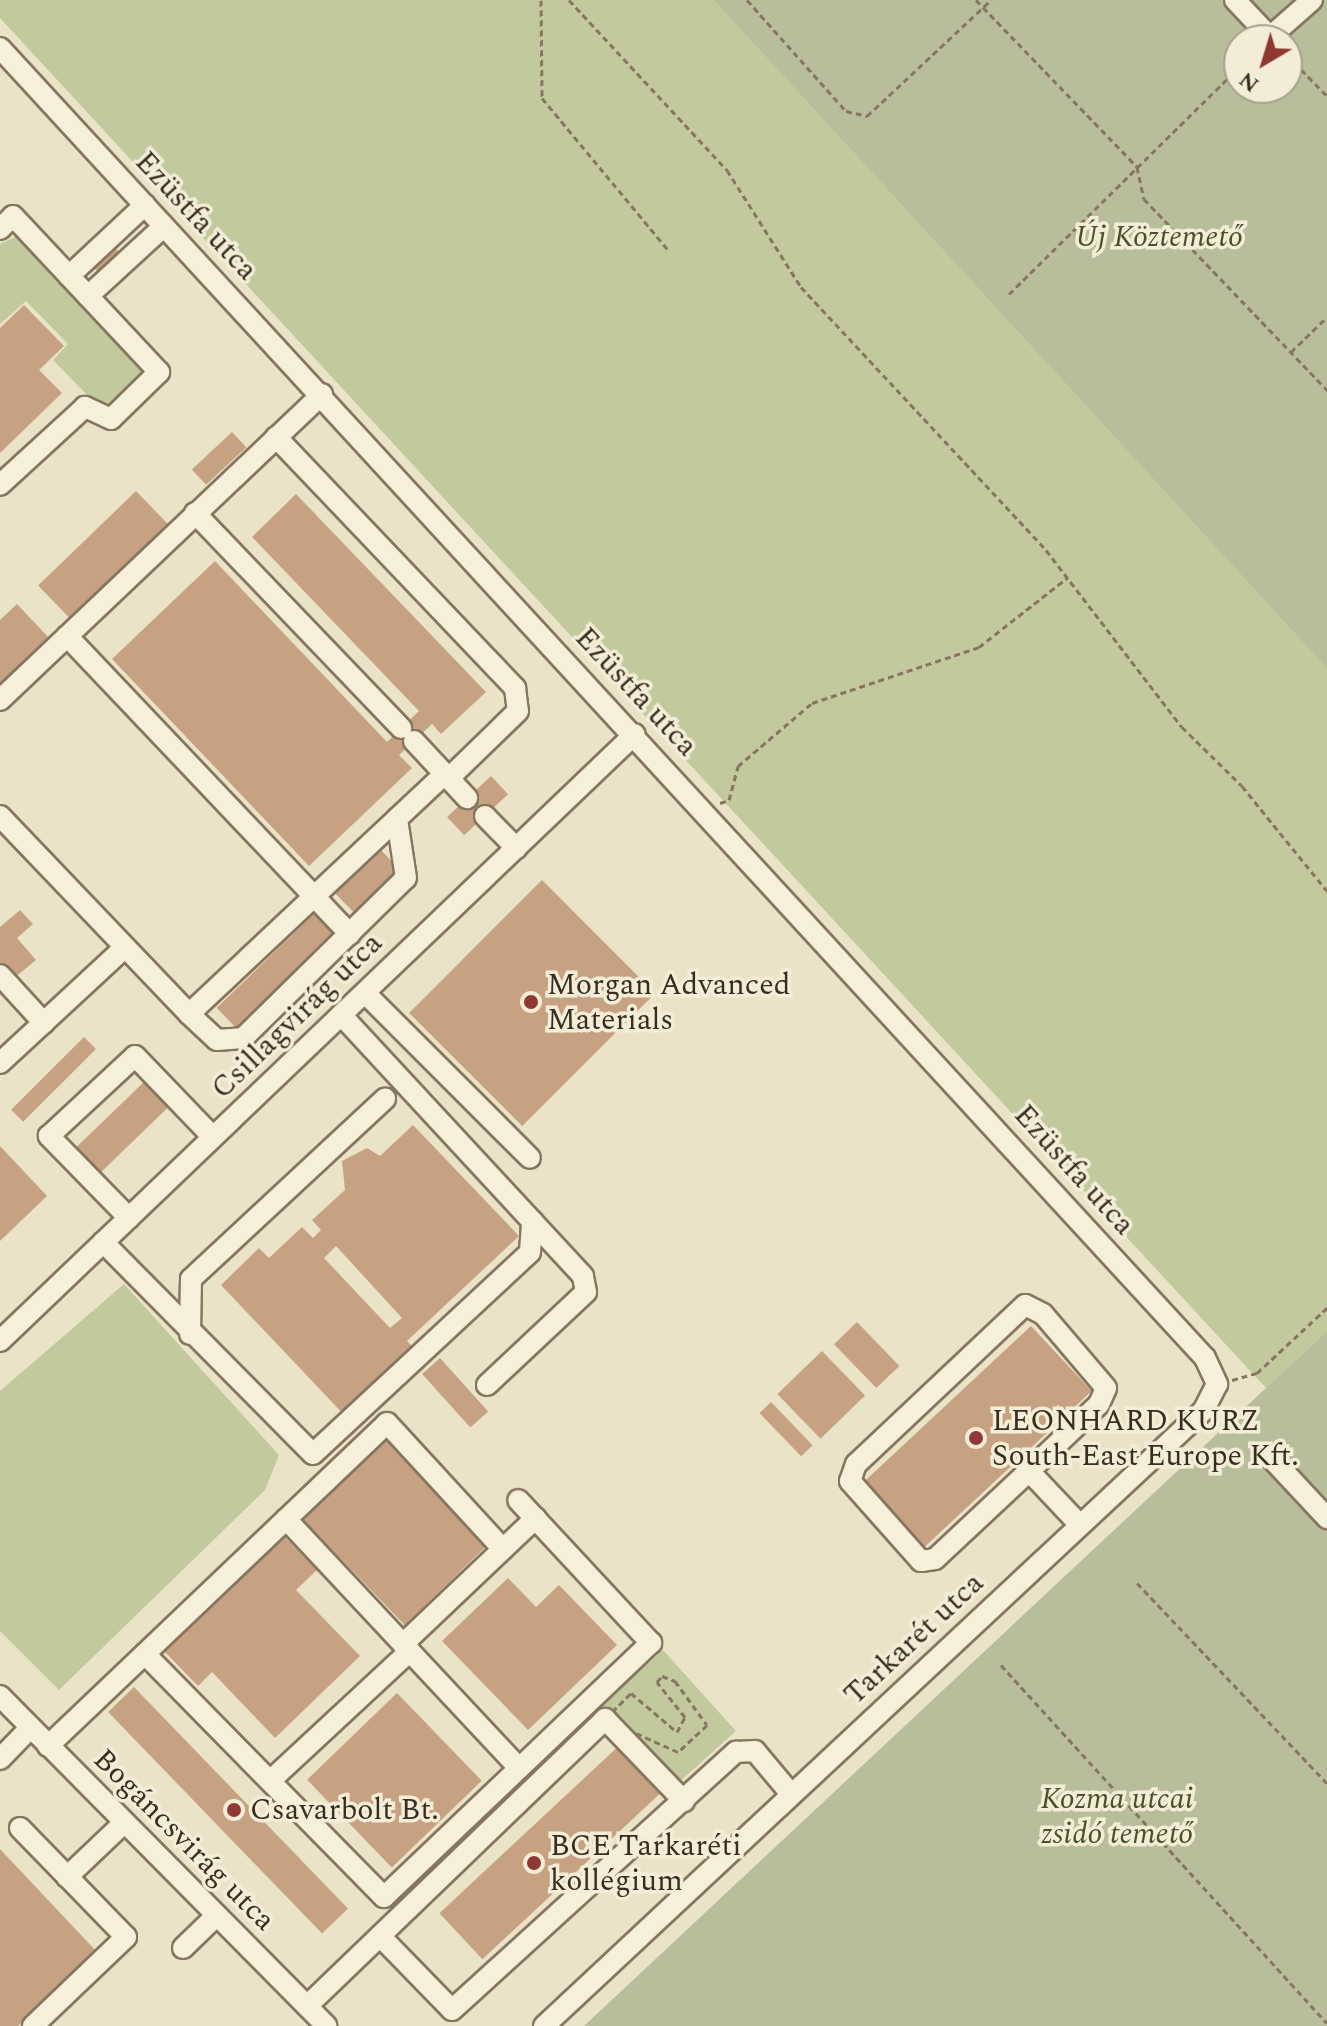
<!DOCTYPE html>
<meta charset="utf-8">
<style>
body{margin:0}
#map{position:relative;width:1327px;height:2026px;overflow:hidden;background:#ebe3c8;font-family:Spectral,serif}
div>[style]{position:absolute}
.green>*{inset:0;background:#c1c99d;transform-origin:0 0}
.cemetery>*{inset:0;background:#b8be9b}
.building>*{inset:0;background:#c6a282;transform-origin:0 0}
.path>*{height:3px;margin-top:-1.5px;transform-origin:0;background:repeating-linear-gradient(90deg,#86765f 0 6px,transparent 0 10px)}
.roads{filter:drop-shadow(2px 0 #86765f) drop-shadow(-2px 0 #86765f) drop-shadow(0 2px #86765f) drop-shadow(0 -2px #86765f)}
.minor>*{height:20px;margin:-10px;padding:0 10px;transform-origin:10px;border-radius:10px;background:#f6f0db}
.dots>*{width:22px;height:22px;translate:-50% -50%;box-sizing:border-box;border:4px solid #f3edd7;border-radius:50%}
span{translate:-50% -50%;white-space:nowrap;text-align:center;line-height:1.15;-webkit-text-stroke:7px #f3edd7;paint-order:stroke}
.street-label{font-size:30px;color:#382d21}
.park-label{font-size:30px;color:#465229;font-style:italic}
.poi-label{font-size:30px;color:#382d21}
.left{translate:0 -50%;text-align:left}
.north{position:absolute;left:1223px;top:24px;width:80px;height:80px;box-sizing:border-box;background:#f3edd7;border:2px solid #a8a08e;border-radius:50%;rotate:218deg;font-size:22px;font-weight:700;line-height:32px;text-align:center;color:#382d21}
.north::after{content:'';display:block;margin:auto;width:28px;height:36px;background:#903834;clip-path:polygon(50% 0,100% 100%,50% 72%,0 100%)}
</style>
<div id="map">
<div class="green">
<div style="clip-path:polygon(0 0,720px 0,1327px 666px,1327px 1331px,1266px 1388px,0 18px)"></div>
<div style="clip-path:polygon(24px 233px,142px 368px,138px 384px,112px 408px,94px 402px,53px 360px,68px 344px,26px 301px,0 324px,0 244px)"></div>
<div style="clip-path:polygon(124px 1284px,279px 1455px,265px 1490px,59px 1690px,0 1631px,0 1391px)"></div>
<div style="left:663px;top:1650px;width:109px;height:86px;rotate:48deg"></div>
</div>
<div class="cemetery">
<div style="clip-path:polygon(evenodd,714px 0,1327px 0,1327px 668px,714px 0,1239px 40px,1287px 40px,1287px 88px,1239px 88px,1239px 40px)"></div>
<div style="clip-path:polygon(1327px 1331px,1327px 2026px,584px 2026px,1266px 1388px)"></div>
</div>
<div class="building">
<div style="left:113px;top:246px;width:10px;height:29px;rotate:45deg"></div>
<div style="clip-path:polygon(24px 305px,64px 346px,39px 370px,62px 393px,0 453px,0 328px)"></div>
<div style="left:232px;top:432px;width:21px;height:55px;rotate:47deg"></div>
<div style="left:136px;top:491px;width:49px;height:136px;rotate:46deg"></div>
<div style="clip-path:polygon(296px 494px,486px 692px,441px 734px,432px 724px,399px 755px,412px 768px,309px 866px,112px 659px,215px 561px,387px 742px,419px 711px,252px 537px)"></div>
<div style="clip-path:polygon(17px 604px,50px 639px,0 687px,0 620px)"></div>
<div style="left:491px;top:776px;width:25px;height:60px;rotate:47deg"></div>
<div style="left:380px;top:849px;width:32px;height:63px;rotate:46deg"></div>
<div style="left:542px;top:880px;width:160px;height:188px;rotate:45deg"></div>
<div style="clip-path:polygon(20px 910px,33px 924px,17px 938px,36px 960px,13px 979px,0 963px,0 927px)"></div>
<div style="left:316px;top:912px;width:35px;height:138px;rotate:46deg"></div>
<div style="left:84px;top:1037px;width:17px;height:103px;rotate:45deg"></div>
<div style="left:147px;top:1079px;width:35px;height:104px;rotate:46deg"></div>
<div style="clip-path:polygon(evenodd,413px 1125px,519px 1236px,407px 1341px,419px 1354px,349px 1420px,221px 1285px,259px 1248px,269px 1258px,302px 1227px,313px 1238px,321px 1230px,312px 1220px,345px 1190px,342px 1161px,367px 1148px,380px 1156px,413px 1125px,336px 1246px,402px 1318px,390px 1328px,324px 1258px,336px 1246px)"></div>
<div style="clip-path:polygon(0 1146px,47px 1196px,0 1241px)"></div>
<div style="left:857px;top:1322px;width:61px;height:32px;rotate:46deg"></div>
<div style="left:1031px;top:1326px;width:89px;height:233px;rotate:47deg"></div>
<div style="left:822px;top:1351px;width:62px;height:62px;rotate:46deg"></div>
<div style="left:440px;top:1358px;width:72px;height:24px;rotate:48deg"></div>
<div style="left:771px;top:1402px;width:60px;height:16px;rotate:46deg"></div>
<div style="left:386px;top:1440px;width:146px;height:115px;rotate:46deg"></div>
<div style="clip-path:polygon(283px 1535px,317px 1570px,296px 1590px,360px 1656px,275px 1738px,212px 1672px,198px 1686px,164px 1651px)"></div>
<div style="clip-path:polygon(508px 1578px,536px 1607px,559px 1585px,617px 1645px,528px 1730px,442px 1641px)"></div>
<div style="left:134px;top:1687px;width:308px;height:36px;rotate:46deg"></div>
<div style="left:397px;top:1693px;width:122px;height:125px;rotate:46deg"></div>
<div style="left:623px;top:1742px;width:63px;height:251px;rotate:47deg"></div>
<div style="clip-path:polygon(0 1849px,97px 1952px,18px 2026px,0 2026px)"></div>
</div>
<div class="path">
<div style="left:541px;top:0;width:98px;rotate:89.4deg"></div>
<div style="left:542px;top:98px;width:199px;rotate:50.3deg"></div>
<div style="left:569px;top:0;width:232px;rotate:47.1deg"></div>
<div style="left:727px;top:170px;width:138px;rotate:57.7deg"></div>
<div style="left:801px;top:287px;width:359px;rotate:47deg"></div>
<div style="left:1046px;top:550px;width:223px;rotate:52.5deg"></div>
<div style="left:1182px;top:727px;width:84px;rotate:44.5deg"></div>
<div style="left:1242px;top:786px;width:135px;rotate:51deg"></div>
<div style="left:747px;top:0;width:149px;rotate:48.3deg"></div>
<div style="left:846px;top:111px;width:22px;rotate:13deg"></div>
<div style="left:867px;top:116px;width:170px;rotate:-43.1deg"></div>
<div style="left:976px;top:0;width:232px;rotate:46deg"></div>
<div style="left:1137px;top:167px;width:33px;rotate:78deg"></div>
<div style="left:1144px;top:199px;width:265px;rotate:46.2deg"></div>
<div style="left:1287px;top:55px;width:57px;rotate:45.7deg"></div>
<div style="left:1009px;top:294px;width:323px;rotate:-44.6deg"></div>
<div style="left:1291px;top:352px;width:50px;rotate:-44.2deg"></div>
<div style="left:720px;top:803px;width:9px;rotate:-18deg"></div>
<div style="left:729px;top:800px;width:35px;rotate:-75deg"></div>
<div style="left:738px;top:766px;width:97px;rotate:-40.4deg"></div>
<div style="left:812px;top:703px;width:176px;rotate:-18.5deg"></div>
<div style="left:979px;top:647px;width:112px;rotate:-38.1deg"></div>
<div style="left:1232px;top:1380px;width:26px;rotate:-16deg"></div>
<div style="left:1257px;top:1373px;width:96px;rotate:-42.9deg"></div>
<div style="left:1137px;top:1583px;width:276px;rotate:46.5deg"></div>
<div style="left:1001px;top:1665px;width:484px;rotate:47.7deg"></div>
<div style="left:662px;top:1676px;width:14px;rotate:21deg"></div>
<div style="left:675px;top:1681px;width:54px;rotate:54deg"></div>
<div style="left:707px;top:1725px;width:40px;rotate:137deg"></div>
<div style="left:678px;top:1752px;width:80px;rotate:-155.7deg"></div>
<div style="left:605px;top:1719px;width:37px;rotate:-45deg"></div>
<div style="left:631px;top:1693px;width:60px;rotate:40.3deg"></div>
<div style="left:677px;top:1732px;width:17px;rotate:-62deg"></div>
<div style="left:685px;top:1717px;width:45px;rotate:-128.7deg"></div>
<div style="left:657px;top:1682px;width:8px;rotate:-50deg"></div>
</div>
<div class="roads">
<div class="minor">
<div style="left:1235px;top:0;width:51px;rotate:46.6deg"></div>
<div style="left:1270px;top:37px;width:56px;rotate:-41.4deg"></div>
<div style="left:0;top:48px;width:1780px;rotate:47.39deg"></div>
<div style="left:1205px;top:1358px;width:29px;rotate:65deg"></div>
<div style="left:1217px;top:1384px;width:29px;rotate:117deg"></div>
<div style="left:1204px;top:1410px;width:903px;rotate:136.97deg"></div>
<div style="left:0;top:229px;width:18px;rotate:-45deg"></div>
<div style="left:13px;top:216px;width:214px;rotate:46.9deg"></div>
<div style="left:159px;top:372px;width:67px;rotate:135.6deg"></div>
<div style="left:111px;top:419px;width:29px;rotate:-155deg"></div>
<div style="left:85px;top:407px;width:115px;rotate:137.5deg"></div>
<div style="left:69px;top:276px;width:104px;rotate:-43.1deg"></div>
<div style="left:88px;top:296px;width:103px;rotate:-42.6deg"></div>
<div style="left:276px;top:437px;width:347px;rotate:46.4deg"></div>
<div style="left:515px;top:688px;width:23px;rotate:83deg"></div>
<div style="left:518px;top:711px;width:96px;rotate:135.8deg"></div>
<div style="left:195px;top:513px;width:298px;rotate:46.2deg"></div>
<div style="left:67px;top:636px;width:411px;rotate:46.5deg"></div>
<div style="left:0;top:700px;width:444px;rotate:-43.5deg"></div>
<div style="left:414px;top:741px;width:78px;rotate:47.1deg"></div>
<div style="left:0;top:816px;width:274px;rotate:46.3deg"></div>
<div style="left:189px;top:1014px;width:351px;rotate:-43.2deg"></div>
<div style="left:485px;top:816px;width:45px;rotate:45.9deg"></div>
<div style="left:0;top:975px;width:65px;rotate:47.5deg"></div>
<div style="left:365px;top:993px;width:233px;rotate:45deg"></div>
<div style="left:189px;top:1014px;width:38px;rotate:43deg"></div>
<div style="left:217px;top:1040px;width:26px;rotate:-4deg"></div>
<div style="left:243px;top:1038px;width:228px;rotate:-44.5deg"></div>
<div style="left:406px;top:878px;width:60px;rotate:-98.7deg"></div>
<div style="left:0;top:1063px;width:169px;rotate:-42.8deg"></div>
<div style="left:129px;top:1218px;width:115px;rotate:-134.3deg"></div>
<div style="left:49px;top:1136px;width:117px;rotate:-42.9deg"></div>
<div style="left:135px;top:1056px;width:112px;rotate:46.1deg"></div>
<div style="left:103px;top:1242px;width:298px;rotate:45.3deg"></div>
<div style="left:313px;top:1454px;width:296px;rotate:-42.9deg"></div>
<div style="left:530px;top:1252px;width:31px;rotate:-86deg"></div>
<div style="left:532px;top:1221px;width:281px;rotate:-132.8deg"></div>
<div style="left:190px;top:1334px;width:55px;rotate:-89deg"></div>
<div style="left:191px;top:1279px;width:265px;rotate:-42.9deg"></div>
<div style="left:0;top:1341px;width:878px;rotate:-43.71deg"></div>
<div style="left:487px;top:1385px;width:136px;rotate:-43.2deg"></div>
<div style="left:586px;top:1292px;width:16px;rotate:-101deg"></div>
<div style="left:583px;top:1276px;width:75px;rotate:-132.8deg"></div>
<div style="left:1272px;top:1459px;width:81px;rotate:47deg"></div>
<div style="left:1029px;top:1471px;width:97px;rotate:-43.7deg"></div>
<div style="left:1099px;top:1404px;width:17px;rotate:-66deg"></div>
<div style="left:1106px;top:1388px;width:97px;rotate:-130.4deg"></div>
<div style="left:1043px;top:1314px;width:20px;rotate:-153deg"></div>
<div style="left:1025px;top:1305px;width:232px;rotate:136.7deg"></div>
<div style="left:856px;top:1464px;width:18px;rotate:109deg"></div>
<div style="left:850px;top:1481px;width:107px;rotate:48.4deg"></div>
<div style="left:921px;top:1561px;width:14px;rotate:-8deg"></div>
<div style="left:935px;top:1559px;width:129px;rotate:-43.1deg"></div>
<div style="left:1029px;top:1471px;width:74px;rotate:46.6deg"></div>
<div style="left:286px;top:1519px;width:341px;rotate:46.9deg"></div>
<div style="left:403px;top:1644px;width:183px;rotate:-43.5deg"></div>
<div style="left:145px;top:1654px;width:341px;rotate:45.5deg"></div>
<div style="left:384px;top:1897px;width:369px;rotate:-43.6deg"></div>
<div style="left:651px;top:1643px;width:195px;rotate:-132.9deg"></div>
<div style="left:0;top:1696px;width:464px;rotate:45.3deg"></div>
<div style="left:48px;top:1746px;width:468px;rotate:-43.6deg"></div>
<div style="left:387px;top:1423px;width:171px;rotate:47.4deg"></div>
<div style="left:0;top:1759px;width:43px;rotate:-45.9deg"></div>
<div style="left:270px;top:1781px;width:191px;rotate:-42.9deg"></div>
<div style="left:20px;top:1828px;width:152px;rotate:45.8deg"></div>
<div style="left:126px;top:1937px;width:129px;rotate:136.3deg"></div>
<div style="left:67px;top:1877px;width:79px;rotate:-43.5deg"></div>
<div style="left:380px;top:1936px;width:103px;rotate:45.8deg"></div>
<div style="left:452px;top:2010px;width:384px;rotate:-42.3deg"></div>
<div style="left:736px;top:1752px;width:19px;rotate:-3deg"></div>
<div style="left:755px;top:1751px;width:56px;rotate:50.1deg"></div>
<div style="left:183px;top:1948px;width:46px;rotate:-44.1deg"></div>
<div style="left:307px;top:2006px;width:414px;rotate:-43.9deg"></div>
<div style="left:605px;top:1719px;width:114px;rotate:46.1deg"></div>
</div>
</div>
<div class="dots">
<div style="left:531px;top:1002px;background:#903834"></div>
<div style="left:976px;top:1438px;background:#903834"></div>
<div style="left:234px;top:1810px;background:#903834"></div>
<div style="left:534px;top:1863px;background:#903834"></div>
</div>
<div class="street-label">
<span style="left:196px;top:216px;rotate:47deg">Ezüstfa utca</span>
<span style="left:636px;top:692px;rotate:47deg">Ezüstfa utca</span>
<span style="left:297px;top:1016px;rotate:-44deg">Csillagvirág utca</span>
<span style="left:1074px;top:1170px;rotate:48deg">Ezüstfa utca</span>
<span style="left:914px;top:1639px;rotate:-43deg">Tarkarét utca</span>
<span style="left:184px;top:1840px;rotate:45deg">Bogáncsvirág utca</span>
</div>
<div class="park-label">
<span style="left:1159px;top:237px">Új Köztemető</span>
<span style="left:1117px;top:1816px">Kozma utcai<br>zsidó temető</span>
</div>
<div class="poi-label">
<span class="left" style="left:547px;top:1002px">Morgan Advanced<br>Materials</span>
<span class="left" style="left:992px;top:1438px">LEONHARD KURZ<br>South-East Europe Kft.</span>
<span class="left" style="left:250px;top:1810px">Csavarbolt Bt.</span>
<span class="left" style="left:550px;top:1863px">BCE Tarkaréti<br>kollégium</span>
</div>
<div class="north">N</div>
</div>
